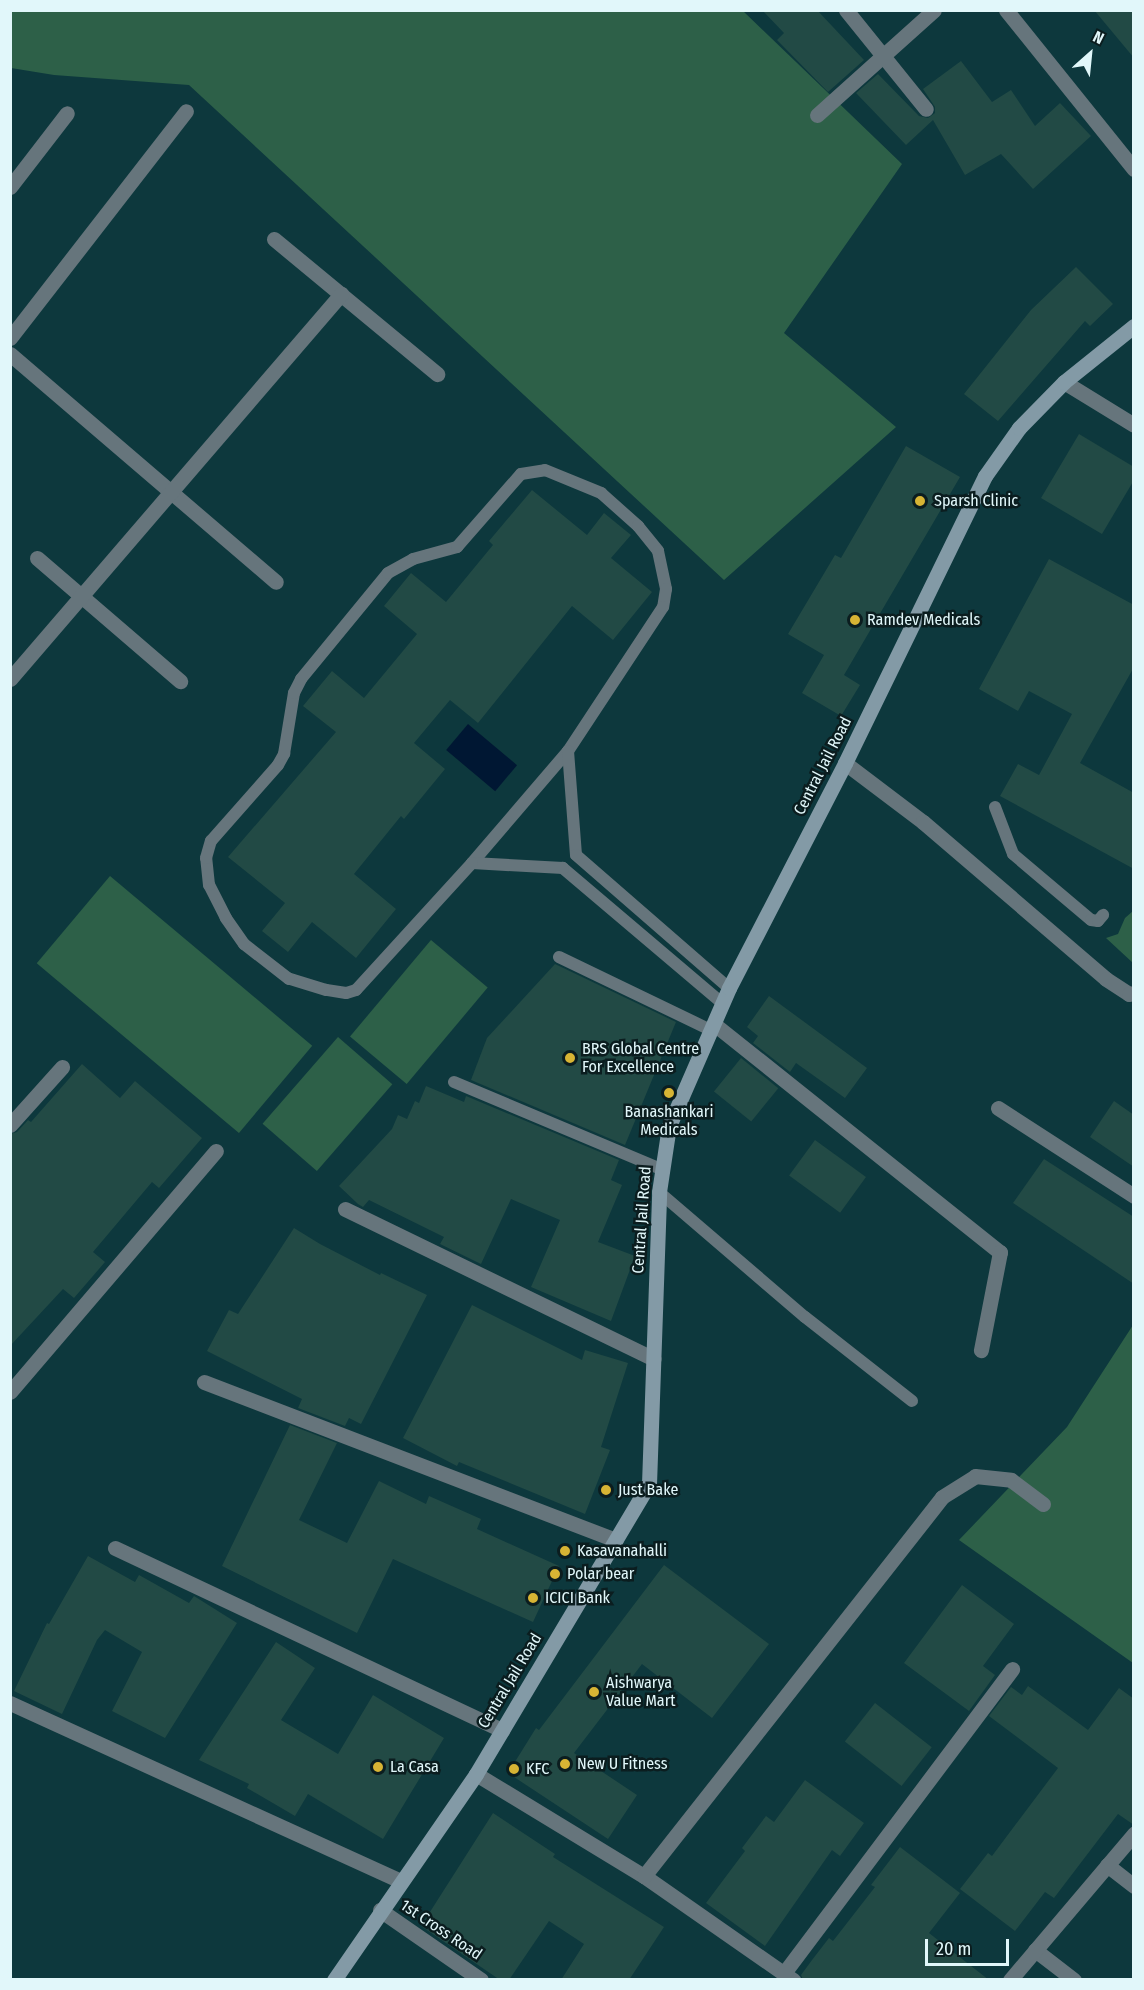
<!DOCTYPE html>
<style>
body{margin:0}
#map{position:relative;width:1144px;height:1990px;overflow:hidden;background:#0d383d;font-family:"Fira Sans Condensed",sans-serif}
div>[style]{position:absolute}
.green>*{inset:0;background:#2d6048;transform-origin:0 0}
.water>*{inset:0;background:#001733;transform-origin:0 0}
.building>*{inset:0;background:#224a45;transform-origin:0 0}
.lane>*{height:12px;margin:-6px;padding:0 6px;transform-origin:6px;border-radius:6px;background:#66757c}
.street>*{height:15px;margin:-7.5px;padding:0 7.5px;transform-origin:7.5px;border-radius:7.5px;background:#66757c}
.secondary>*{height:15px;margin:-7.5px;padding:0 7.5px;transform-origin:7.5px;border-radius:7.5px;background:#839aa6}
.dots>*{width:16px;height:16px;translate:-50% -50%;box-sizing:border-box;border:3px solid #0b1d1f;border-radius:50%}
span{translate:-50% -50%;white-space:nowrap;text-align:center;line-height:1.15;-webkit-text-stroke:5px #0b1d1f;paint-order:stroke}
.poi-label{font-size:16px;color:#e1f7fa}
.left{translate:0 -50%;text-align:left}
.street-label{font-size:16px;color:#e1f7fa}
.frame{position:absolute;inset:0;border:12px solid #e1f7fa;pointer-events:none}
.north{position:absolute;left:1060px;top:24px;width:60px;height:60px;-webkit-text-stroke:4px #0b1d1f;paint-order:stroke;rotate:27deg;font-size:16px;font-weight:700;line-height:24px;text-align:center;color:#e1f7fa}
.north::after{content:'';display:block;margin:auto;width:21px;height:27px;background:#e1f7fa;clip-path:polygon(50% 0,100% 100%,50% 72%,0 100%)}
.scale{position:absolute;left:925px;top:1939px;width:84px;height:27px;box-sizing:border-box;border:3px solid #e1f7fa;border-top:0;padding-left:8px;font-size:18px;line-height:21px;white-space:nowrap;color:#e1f7fa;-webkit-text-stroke:4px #0b1d1f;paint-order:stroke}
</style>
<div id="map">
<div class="green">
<div style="clip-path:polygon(10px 11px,743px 11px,902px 164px,784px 333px,896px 427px,724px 580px,189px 85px,54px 75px,11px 68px)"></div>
<div style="left:110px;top:876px;width:264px;height:114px;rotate:40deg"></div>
<div style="clip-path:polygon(1133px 911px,1133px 963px,1106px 938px,1118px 934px,1125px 918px)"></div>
<div style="left:431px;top:940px;width:74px;height:126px;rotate:40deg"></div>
<div style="left:338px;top:1037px;width:72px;height:115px;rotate:41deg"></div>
<div style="clip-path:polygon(1133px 1325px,1133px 1663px,959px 1540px,1067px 1427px)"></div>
</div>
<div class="water">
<div style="left:468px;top:724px;width:64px;height:34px;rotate:40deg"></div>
</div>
<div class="building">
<div style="clip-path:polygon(762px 10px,817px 10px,864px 60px,828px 92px,777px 40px,784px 33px)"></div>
<div style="clip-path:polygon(1094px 10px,1134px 10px,1134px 58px)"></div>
<div style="clip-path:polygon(961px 61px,992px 102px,1011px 90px,1035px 126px,1060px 103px,1091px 136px,1033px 189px,1001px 154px,965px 175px,933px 120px,906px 145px,856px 93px,878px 74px,919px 116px,928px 118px,935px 113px,935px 107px,923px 89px)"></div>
<div style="clip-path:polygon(1076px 267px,1113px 304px,1090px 326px,1085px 321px,998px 421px,964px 394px,1031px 310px)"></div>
<div style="clip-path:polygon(1079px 434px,1134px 467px,1134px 480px,1102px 534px,1041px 498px)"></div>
<div style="clip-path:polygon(906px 446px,960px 477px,844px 675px,860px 685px,841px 716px,802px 693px,824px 655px,788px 634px,835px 555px,841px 558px)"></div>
<div style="clip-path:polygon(532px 490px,587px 535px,604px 513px,631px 535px,611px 558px,652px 592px,613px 640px,572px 606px,478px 723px,450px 700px,414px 743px,445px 769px,404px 819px,401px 816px,354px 874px,396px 909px,356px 958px,312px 922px,288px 952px,262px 931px,285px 903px,228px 857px,336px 732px,303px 706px,332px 671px,364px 698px,417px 634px,384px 606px,411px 573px,446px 602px,493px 545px,489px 541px)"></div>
<div style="clip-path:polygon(1049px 559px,1134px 605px,1134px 667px,1080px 763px,1134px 793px,1134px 869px,1000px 796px,1018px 764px,1039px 775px,1072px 714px,1029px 691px,1018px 711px,979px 689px)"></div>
<div style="clip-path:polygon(555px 964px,676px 1022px,625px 1145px,471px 1080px,487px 1038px)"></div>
<div style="clip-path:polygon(769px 996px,867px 1068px,845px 1098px,796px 1063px,790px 1072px,753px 1043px,758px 1036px,747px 1027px)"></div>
<div style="left:741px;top:1058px;width:48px;height:43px;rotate:39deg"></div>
<div style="clip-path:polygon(82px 1064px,120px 1098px,135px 1081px,202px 1138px,159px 1188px,152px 1182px,93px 1252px,105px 1262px,74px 1298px,63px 1289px,10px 1346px,10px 1134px,17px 1132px,28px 1120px,31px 1122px)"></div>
<div style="clip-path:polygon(426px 1086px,464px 1102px,466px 1096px,619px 1160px,611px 1180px,622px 1185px,598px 1242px,635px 1256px,611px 1321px,531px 1287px,560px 1220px,511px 1199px,481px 1264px,440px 1244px,444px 1237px,369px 1200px,363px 1207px,358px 1204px,339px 1186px,392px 1129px,398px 1115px,407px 1119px,415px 1101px,419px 1103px)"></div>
<div style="clip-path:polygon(1114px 1101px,1134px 1115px,1134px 1167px,1090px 1137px)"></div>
<div style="left:815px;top:1140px;width:63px;height:44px;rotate:36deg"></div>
<div style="clip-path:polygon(1044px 1159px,1134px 1217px,1134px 1284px,1013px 1203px)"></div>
<div style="clip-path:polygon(294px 1228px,320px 1244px,380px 1275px,381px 1273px,427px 1295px,361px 1424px,349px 1418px,345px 1426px,298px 1408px,302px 1399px,207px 1351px,229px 1310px,238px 1314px)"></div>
<div style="clip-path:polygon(472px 1305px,582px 1360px,585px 1350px,628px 1363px,601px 1447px,610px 1450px,585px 1514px,459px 1462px,457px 1466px,403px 1438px)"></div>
<div style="clip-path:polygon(290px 1425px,337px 1443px,299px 1520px,347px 1543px,379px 1481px,426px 1504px,429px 1496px,481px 1519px,477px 1529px,559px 1566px,533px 1622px,393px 1559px,357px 1633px,222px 1566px)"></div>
<div style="clip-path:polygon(88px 1556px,135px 1582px,139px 1575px,189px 1603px,194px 1596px,237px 1623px,165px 1738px,112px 1711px,142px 1652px,105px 1630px,97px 1640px,62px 1714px,14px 1691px,47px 1623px,49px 1624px)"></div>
<div style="clip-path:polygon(664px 1565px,769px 1644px,712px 1718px,642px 1664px,574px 1753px,637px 1795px,608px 1839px,508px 1773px,536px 1728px,539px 1730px)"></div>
<div style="clip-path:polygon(962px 1585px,1014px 1624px,983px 1666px,995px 1675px,969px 1711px,904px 1663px)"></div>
<div style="clip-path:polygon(276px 1642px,315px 1668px,281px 1720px,338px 1754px,373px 1695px,444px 1738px,383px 1839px,308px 1794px,295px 1816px,247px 1788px,249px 1784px,199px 1760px)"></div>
<div style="clip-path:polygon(1028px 1686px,1088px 1730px,1119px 1688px,1134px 1699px,1134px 1825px,1118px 1814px,1054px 1898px,1045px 1892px,1015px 1931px,960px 1889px,988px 1853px,992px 1856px,1058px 1768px,989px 1716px,1011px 1687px,1022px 1695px)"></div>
<div style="left:875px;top:1703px;width:72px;height:49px;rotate:38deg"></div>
<div style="clip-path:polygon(805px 1780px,864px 1823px,840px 1856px,832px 1850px,765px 1946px,706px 1903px,745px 1851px,742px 1848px,766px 1816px,774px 1822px)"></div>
<div style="clip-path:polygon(493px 1813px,555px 1854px,553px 1857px,664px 1927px,629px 1980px,561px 1980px,584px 1944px,549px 1921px,509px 1980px,500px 1980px,421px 1926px)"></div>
<div style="clip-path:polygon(900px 1847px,960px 1893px,929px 1933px,989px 1980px,803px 1980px,801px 1975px,812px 1960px,829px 1938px,833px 1941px,875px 1887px,871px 1885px)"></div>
</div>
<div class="lane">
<div style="left:995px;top:807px;width:50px;rotate:69deg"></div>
<div style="left:1013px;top:854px;width:102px;rotate:40.2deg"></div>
<div style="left:1091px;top:920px;width:7px;rotate:8deg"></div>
<div style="left:1098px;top:921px;width:8px;rotate:-50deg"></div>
<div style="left:472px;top:863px;width:148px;rotate:-49.4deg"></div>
<div style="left:559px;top:957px;width:169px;rotate:25.7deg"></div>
<div style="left:722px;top:1003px;width:209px;rotate:-139.7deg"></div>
<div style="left:563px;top:868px;width:91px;rotate:-176.9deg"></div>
<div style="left:472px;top:863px;width:172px;rotate:132.4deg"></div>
<div style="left:356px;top:990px;width:10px;rotate:163deg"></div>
<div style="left:346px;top:993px;width:20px;rotate:-171deg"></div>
<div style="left:326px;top:990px;width:39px;rotate:-163deg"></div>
<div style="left:289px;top:979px;width:57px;rotate:-142.1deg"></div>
<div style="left:244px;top:944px;width:32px;rotate:-125deg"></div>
<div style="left:226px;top:918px;width:37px;rotate:-117deg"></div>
<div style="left:209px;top:885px;width:27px;rotate:-96deg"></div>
<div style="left:206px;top:858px;width:18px;rotate:-74deg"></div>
<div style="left:211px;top:841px;width:101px;rotate:-48.6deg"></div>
<div style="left:278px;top:765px;width:13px;rotate:-61deg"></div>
<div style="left:284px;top:754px;width:62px;rotate:-80.7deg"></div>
<div style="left:294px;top:693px;width:16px;rotate:-63deg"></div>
<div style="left:301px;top:679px;width:137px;rotate:-50.6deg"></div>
<div style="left:388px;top:573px;width:29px;rotate:-29deg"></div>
<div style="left:413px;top:559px;width:46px;rotate:-15.3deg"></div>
<div style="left:457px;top:547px;width:97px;rotate:-48.8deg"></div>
<div style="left:521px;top:474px;width:24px;rotate:-9deg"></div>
<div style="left:545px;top:470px;width:61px;rotate:22.3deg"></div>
<div style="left:601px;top:493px;width:50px;rotate:41.7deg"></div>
<div style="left:638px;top:526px;width:32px;rotate:51deg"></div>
<div style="left:658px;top:551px;width:39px;rotate:78deg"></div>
<div style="left:666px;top:589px;width:18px;rotate:99deg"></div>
<div style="left:663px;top:607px;width:173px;rotate:123.4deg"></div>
<div style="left:568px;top:751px;width:104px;rotate:85.6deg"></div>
<div style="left:576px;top:855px;width:203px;rotate:41deg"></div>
<div style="left:454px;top:1082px;width:227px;rotate:22.8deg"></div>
<div style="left:659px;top:1192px;width:192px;rotate:40.6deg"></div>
<div style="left:805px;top:1317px;width:136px;rotate:38.1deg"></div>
</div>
<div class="street">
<div style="left:846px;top:10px;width:127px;rotate:51.1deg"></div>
<div style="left:1006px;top:10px;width:204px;rotate:51.2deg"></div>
<div style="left:817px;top:115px;width:157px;rotate:-41.9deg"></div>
<div style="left:10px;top:187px;width:93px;rotate:-52.4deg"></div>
<div style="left:274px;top:239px;width:212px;rotate:39.6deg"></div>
<div style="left:10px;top:338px;width:287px;rotate:-52.2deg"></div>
<div style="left:10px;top:354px;width:350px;rotate:40.6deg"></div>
<div style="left:1064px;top:382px;width:82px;rotate:31.6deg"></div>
<div style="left:37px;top:558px;width:189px;rotate:40.7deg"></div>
<div style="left:10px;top:679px;width:508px;rotate:-49.31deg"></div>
<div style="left:845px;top:763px;width:98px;rotate:37.1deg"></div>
<div style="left:923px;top:822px;width:241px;rotate:40.6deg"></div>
<div style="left:1106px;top:979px;width:27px;rotate:33deg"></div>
<div style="left:1129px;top:994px;width:5px;rotate:-11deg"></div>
<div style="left:714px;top:1024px;width:366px;rotate:38.6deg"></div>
<div style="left:1000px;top:1252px;width:100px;rotate:101deg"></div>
<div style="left:998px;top:1108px;width:162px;rotate:32.9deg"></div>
<div style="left:10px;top:1125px;width:78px;rotate:-48.1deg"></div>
<div style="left:345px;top:1209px;width:343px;rotate:25.9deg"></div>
<div style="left:204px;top:1382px;width:441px;rotate:21deg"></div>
<div style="left:10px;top:1392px;width:317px;rotate:-49.5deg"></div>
<div style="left:115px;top:1548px;width:428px;rotate:25.2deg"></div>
<div style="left:10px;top:1703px;width:429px;rotate:24.5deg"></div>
<div style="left:476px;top:1774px;width:197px;rotate:31.3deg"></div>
<div style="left:644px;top:1876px;width:182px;rotate:34.9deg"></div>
<div style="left:1107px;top:1865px;width:34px;rotate:38deg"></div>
<div style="left:644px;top:1876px;width:482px;rotate:-51.8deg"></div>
<div style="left:942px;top:1497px;width:39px;rotate:-32deg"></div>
<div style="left:975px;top:1476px;width:36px;rotate:6deg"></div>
<div style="left:1011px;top:1480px;width:40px;rotate:37deg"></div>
<div style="left:380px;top:1910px;width:123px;rotate:34.7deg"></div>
<div style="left:1035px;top:1950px;width:49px;rotate:37.6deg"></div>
<div style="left:784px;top:1973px;width:380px;rotate:-53.1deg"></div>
<div style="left:1010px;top:1980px;width:192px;rotate:-49.7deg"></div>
</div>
<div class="secondary">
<div style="left:334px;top:1980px;width:250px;rotate:-55.4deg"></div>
<div style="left:476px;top:1774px;width:338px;rotate:-59.2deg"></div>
<div style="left:649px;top:1484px;width:292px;rotate:-88deg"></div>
<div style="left:659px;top:1192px;width:67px;rotate:-81.4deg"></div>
<div style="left:669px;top:1126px;width:150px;rotate:-66.5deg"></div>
<div style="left:729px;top:988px;width:253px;rotate:-62.7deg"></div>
<div style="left:845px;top:763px;width:319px;rotate:-64deg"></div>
<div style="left:985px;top:476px;width:59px;rotate:-54.7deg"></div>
<div style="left:1019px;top:428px;width:64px;rotate:-45.6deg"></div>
<div style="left:1064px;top:382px;width:90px;rotate:-38.7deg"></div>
</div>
<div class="dots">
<div style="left:920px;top:501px;background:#d7b434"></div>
<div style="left:855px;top:620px;background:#d7b434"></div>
<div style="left:570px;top:1058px;background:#d7b434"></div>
<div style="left:669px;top:1093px;background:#d7b434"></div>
<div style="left:606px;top:1490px;background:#d7b434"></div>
<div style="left:565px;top:1551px;background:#d7b434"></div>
<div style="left:555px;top:1574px;background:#d7b434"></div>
<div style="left:533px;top:1598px;background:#d7b434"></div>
<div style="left:594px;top:1692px;background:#d7b434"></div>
<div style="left:565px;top:1764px;background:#d7b434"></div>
<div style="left:378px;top:1767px;background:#d7b434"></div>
<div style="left:514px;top:1769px;background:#d7b434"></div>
</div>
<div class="poi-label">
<span class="left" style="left:934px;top:501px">Sparsh Clinic</span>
<span class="left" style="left:867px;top:620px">Ramdev Medicals</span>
<span class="left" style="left:582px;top:1058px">BRS Global Centre<br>For Excellence</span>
<span style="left:669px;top:1121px">Banashankari<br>Medicals</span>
<span class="left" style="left:618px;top:1490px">Just Bake</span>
<span class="left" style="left:577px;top:1551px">Kasavanahalli</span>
<span class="left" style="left:567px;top:1574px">Polar bear</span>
<span class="left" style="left:545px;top:1598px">ICICI Bank</span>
<span class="left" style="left:606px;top:1692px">Aishwarya<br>Value Mart</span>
<span class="left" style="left:577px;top:1764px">New U Fitness</span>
<span class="left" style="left:390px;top:1767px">La Casa</span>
<span class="left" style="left:526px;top:1769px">KFC</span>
</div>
<div class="street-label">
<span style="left:823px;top:766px;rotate:-63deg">Central Jail Road</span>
<span style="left:642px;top:1220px;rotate:-86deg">Central Jail Road</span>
<span style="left:510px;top:1681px;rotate:-59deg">Central Jail Road</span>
<span style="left:441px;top:1930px;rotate:34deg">1st Cross Road</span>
</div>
<div class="frame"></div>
<div class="north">N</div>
<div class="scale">20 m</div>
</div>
